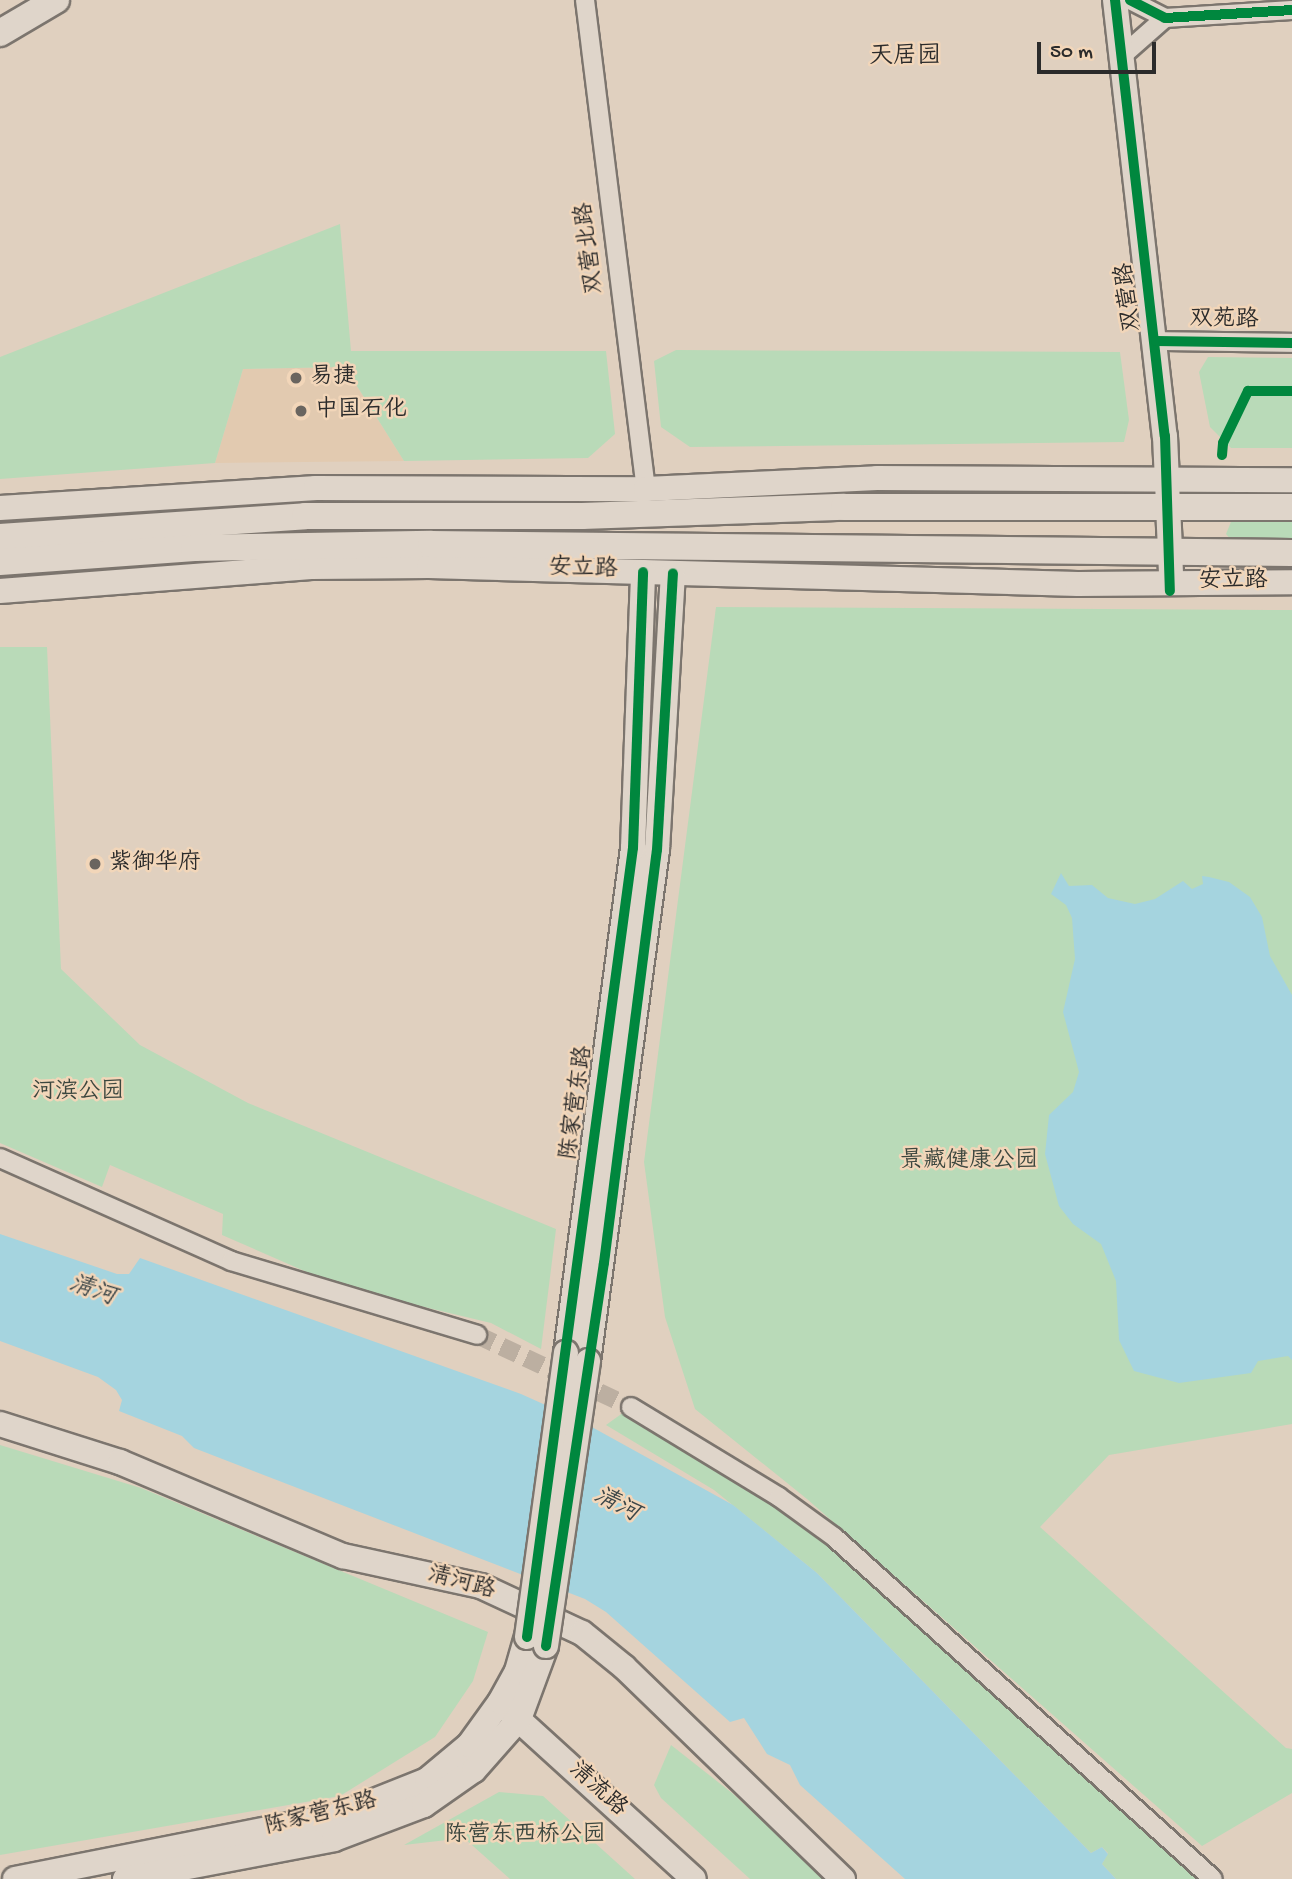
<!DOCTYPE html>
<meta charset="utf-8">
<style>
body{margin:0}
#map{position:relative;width:1292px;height:1879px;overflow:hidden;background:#e0d0bf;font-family:"Gochi Hand","LXGW WenKai TC",sans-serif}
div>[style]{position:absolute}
.built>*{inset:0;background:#e2cab0}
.green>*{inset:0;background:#b9dab8}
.water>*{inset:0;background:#a5d4df}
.street-tunnel>*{height:18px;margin-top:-9px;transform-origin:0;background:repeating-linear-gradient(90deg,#bcafa1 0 18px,transparent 0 27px)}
.roads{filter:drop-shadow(2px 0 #7c756e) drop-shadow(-2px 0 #7c756e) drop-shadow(0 2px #7c756e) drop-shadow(0 -2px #7c756e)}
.street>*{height:18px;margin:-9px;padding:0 9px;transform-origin:9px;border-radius:9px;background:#dfd5ca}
.secondary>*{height:24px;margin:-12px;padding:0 12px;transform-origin:12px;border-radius:12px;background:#dfd5ca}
.primary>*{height:26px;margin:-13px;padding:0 13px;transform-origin:13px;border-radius:13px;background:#dfd5ca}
.bridges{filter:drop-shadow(2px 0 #7c756e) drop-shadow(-2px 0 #7c756e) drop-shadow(0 2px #7c756e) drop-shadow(0 -2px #7c756e)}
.secondary-bridge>*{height:24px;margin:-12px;padding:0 12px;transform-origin:12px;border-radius:12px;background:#dfd5ca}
.cycleway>*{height:10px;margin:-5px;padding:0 5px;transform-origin:5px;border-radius:5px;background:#00873e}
.dots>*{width:19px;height:19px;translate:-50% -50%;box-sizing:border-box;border:4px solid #f2d6b9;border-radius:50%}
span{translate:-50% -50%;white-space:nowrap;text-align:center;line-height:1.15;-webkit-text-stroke:5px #f2d6b9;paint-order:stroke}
.street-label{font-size:23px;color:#2b2b2b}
.poi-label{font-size:23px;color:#2b2b2b}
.left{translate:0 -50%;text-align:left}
.park-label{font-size:23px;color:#3c473f}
.neighbourhood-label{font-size:24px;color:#2b2b2b}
.water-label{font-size:24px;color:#3a4548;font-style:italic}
.scale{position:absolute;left:1037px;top:42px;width:119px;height:32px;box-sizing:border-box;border:4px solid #2b2b2b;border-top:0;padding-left:9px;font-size:21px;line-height:24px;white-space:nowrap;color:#2b2b2b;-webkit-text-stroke:5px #f2d6b9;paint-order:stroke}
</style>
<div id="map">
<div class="built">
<div style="clip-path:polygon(345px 367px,404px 461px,215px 463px,243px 369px)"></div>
</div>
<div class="green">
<div style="clip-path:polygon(340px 224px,351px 351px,606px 351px,615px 434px,588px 458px,404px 461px,345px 367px,243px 369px,215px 463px,0 479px,0 357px)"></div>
<div style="clip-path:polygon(676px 350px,1120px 352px,1129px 420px,1124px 442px,690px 447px,661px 427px,654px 361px)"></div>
<div style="clip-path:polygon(1208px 357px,1292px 358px,1292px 448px,1231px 448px,1210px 427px,1199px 372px)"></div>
<div style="clip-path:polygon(1233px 517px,1292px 518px,1292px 543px,1233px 542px,1226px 534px)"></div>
<div style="clip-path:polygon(716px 607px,1292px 610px,1292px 1424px,1109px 1455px,1040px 1527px,1286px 1748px,1292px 1749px,1292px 1793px,1202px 1846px,807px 1499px,695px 1409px,665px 1317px,644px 1162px)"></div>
<div style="clip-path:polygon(0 647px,47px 647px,61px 969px,140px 1045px,248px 1103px,556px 1229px,541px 1349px,491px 1323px,341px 1287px,222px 1235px,223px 1214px,110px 1165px,102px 1187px,0 1143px)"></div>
<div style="clip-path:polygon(631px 1407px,779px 1497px,1213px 1879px,1116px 1879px,1102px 1864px,1108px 1853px,1102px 1847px,1091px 1853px,817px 1573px,714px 1490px,606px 1425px)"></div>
<div style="clip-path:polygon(0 1445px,141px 1488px,488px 1632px,473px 1681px,435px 1737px,340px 1796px,0 1855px)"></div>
<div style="clip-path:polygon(671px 1745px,732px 1793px,825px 1879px,750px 1879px,661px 1798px,654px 1785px)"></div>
<div style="clip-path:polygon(499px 1792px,543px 1796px,635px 1879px,510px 1879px,464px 1838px,404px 1845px)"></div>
</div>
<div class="water">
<div style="clip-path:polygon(1061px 873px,1069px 886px,1092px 885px,1108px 898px,1135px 904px,1155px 899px,1183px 881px,1192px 889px,1203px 884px,1202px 876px,1209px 877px,1229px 882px,1250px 897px,1262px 917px,1270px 956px,1292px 995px,1292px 1360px,1288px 1356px,1258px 1361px,1251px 1373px,1179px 1383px,1134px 1371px,1119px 1340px,1116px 1281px,1101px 1244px,1073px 1224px,1059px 1206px,1045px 1154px,1049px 1115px,1073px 1092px,1079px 1072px,1063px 1012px,1075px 959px,1072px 918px,1066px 905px,1051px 894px)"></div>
<div style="clip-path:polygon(0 1234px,117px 1274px,129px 1274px,140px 1258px,521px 1394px,581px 1421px,733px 1505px,817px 1573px,1091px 1853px,1102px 1847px,1108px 1854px,1102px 1864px,1116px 1879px,905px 1879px,800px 1785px,790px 1765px,767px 1754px,744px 1718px,730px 1722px,606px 1612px,585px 1599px,194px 1448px,182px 1436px,119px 1411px,122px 1400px,116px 1390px,98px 1377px,0 1341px)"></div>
</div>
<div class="street-tunnel">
<div style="left:477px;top:1335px;width:170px;rotate:25.1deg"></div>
</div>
<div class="roads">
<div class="street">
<div style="left:585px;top:0;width:493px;rotate:82.9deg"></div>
<div style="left:1130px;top:0;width:39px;rotate:27deg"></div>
<div style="left:1165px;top:18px;width:127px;rotate:-3.6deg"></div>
<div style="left:1123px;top:55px;width:56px;rotate:-41.4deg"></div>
<div style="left:1156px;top:341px;width:136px;rotate:0.8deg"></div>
<div style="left:0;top:1158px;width:253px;rotate:24deg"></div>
<div style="left:231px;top:1261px;width:257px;rotate:16.7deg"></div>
<div style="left:631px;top:1407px;width:173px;rotate:31.3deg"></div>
<div style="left:779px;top:1497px;width:68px;rotate:36deg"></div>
<div style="left:834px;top:1537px;width:510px;rotate:42.06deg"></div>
</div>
<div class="secondary">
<div style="left:1115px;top:0;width:439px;rotate:83.5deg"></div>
<div style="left:1165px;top:436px;width:137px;rotate:87.5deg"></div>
<div style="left:0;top:508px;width:317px;rotate:-3.6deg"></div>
<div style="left:316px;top:488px;width:330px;rotate:0.2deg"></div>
<div style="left:646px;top:489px;width:231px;rotate:-2.7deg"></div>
<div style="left:877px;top:478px;width:415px;rotate:0.3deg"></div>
<div style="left:0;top:591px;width:312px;rotate:-4.4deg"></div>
<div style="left:311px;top:567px;width:118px;rotate:-0.5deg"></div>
<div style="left:429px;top:566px;width:649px;rotate:1.59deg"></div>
<div style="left:1078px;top:584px;width:214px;rotate:-0.5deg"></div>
<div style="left:566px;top:1353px;width:509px;rotate:-82.44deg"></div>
<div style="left:633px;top:848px;width:276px;rotate:-87.9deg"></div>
<div style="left:588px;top:1361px;width:516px;rotate:-82.31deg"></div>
<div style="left:657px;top:850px;width:277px;rotate:-86.7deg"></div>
<div style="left:0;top:1424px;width:126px;rotate:17.6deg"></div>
<div style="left:120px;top:1462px;width:242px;rotate:22.9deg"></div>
<div style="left:343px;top:1556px;width:141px;rotate:12.3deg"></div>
<div style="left:481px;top:1586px;width:111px;rotate:25deg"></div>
<div style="left:582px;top:1633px;width:54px;rotate:39deg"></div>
<div style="left:624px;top:1667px;width:305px;rotate:44.1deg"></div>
<div style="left:508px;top:1710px;width:251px;rotate:42.3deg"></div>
<div style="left:15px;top:1879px;width:333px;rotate:-11.2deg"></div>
<div style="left:342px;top:1814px;width:92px;rotate:-21.8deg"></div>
<div style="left:427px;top:1780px;width:55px;rotate:-39.8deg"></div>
<div style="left:469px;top:1745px;width:53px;rotate:-54.2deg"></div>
<div style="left:500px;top:1702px;width:35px;rotate:-61deg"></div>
<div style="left:517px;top:1671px;width:35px;rotate:-74deg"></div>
<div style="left:125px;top:1879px;width:213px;rotate:-10.8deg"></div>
<div style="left:334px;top:1839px;width:96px;rotate:-20.7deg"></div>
<div style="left:424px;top:1805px;width:61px;rotate:-35deg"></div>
<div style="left:474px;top:1770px;width:68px;rotate:-48.6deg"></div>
<div style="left:519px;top:1719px;width:78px;rotate:-69.7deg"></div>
</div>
<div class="primary">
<div style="left:0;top:33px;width:65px;rotate:-30.5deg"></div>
<div style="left:0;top:537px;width:306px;rotate:-3.9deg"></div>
<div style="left:305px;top:516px;width:277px"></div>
<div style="left:582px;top:516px;width:262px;rotate:-2deg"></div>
<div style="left:844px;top:507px;width:448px"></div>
<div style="left:0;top:562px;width:195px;rotate:-4.1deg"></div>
<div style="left:194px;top:548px;width:237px;rotate:-1deg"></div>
<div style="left:431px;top:544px;width:861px;rotate:0.6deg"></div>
</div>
</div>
<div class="bridges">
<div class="secondary-bridge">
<div style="left:527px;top:1637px;width:287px;rotate:-82.2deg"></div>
<div style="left:546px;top:1646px;width:288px;rotate:-81.6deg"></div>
</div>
</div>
<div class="cycleway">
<div style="left:1115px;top:0;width:439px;rotate:83.5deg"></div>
<div style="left:1165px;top:436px;width:155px;rotate:88.2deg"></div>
<div style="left:1130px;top:0;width:39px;rotate:27deg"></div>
<div style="left:1165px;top:18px;width:127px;rotate:-3.6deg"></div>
<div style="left:1156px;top:341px;width:136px;rotate:0.8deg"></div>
<div style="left:1222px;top:455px;width:12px;rotate:-85deg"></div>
<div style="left:1223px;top:443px;width:58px;rotate:-64.3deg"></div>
<div style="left:1248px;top:391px;width:44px"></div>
<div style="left:527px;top:1637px;width:796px;rotate:-82.35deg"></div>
<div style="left:633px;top:848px;width:276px;rotate:-87.9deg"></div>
<div style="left:546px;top:1646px;width:387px;rotate:-81.4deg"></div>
<div style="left:604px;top:1263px;width:416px;rotate:-82.7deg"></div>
<div style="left:657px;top:850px;width:277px;rotate:-86.7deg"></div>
</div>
<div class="dots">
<div style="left:296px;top:378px;background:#6a655f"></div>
<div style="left:301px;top:411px;background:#6a655f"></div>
<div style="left:95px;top:864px;background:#6a655f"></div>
</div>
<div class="street-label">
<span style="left:591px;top:248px;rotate:-97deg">双营北路</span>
<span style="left:1130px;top:297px;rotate:-97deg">双营路</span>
<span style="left:1224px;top:321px;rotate:1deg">双苑路</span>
<span style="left:583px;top:570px;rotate:2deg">安立路</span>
<span style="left:1233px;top:582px">安立路</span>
<span style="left:578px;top:1103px;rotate:-82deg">陈家营东路</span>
<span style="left:461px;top:1584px;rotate:15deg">清河路</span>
<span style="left:597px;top:1790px;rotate:42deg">清流路</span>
<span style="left:321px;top:1815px;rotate:-14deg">陈家营东路</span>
</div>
<div class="poi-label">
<span class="left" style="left:310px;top:378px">易捷</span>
<span class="left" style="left:315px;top:411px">中国石化</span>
<span class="left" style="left:109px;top:864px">紫御华府</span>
</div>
<div class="park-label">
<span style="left:78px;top:1093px">河滨公园</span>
<span style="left:969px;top:1162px">景藏健康公园</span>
<span style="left:525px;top:1836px">陈营东西桥公园</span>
</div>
<div class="neighbourhood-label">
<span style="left:905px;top:58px">天居园</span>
</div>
<div class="water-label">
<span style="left:92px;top:1292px;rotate:19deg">清河</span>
<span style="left:616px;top:1506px;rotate:27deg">清河</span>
</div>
<div class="scale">50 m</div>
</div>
